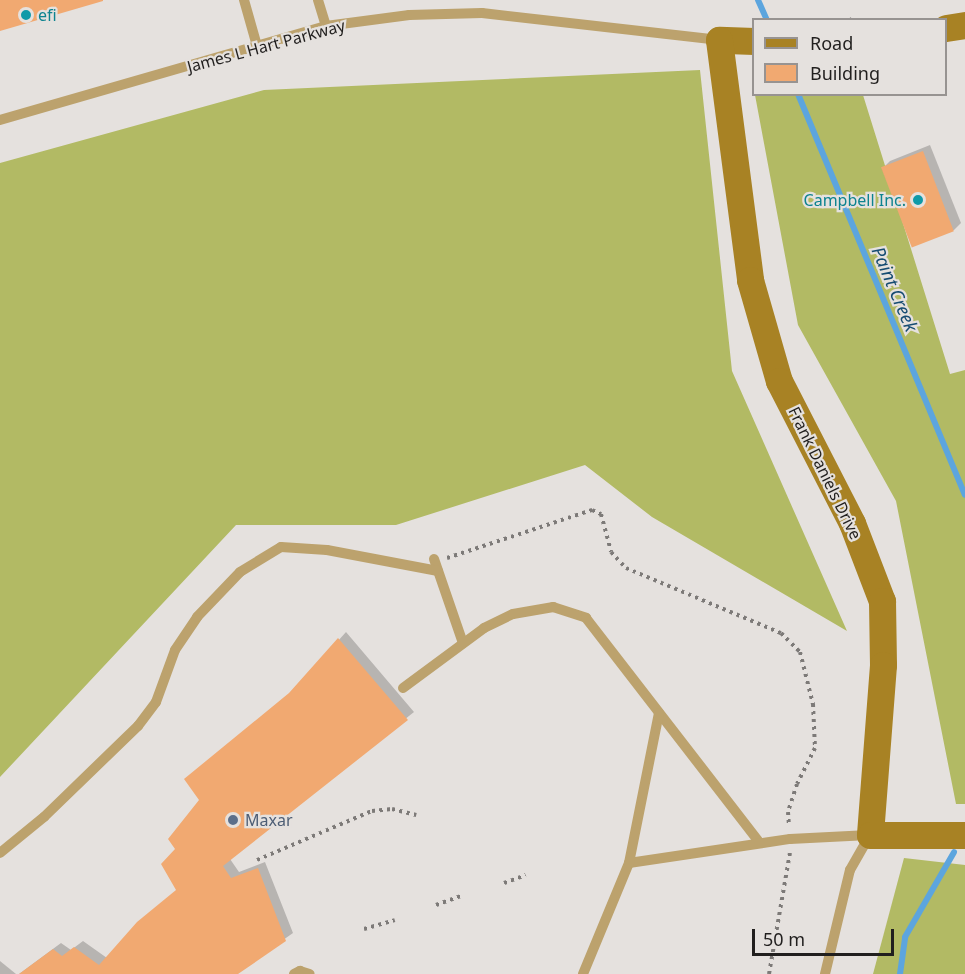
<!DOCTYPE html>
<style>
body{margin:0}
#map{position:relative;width:965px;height:974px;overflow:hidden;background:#e5e1de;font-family:"Noto Sans",sans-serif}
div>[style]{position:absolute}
.forest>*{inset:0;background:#b2ba64}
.shadow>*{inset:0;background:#0003}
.stream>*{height:6px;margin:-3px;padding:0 3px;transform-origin:3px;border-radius:3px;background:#5ca5de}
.building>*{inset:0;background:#f1a971;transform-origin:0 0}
.path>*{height:4px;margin-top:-2px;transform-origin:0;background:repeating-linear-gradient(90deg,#7d7a78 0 3px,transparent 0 7.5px)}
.lane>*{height:10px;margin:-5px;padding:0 5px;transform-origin:5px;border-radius:5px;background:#bca26d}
.secondary>*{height:27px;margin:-13.5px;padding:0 13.5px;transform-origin:13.5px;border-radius:13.5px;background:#a88224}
.dots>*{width:16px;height:16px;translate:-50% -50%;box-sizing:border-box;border:3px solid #e5e1de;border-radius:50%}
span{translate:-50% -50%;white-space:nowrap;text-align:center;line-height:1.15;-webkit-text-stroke:4.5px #e5e1de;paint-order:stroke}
.culture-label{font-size:16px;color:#0d838f}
.left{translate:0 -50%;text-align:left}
.right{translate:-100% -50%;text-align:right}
.street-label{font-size:16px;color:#211f1e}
.service-label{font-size:16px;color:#4e5e75}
.water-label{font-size:18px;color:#164c72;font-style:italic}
.legend{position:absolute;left:752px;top:18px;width:195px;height:78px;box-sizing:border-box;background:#e5e1de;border:2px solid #979391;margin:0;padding:8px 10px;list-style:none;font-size:18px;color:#211f1e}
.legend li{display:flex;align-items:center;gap:12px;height:30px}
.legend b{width:30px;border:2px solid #979391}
.scale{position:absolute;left:752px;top:929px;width:142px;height:27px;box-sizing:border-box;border:3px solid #211f1e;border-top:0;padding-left:8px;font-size:18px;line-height:21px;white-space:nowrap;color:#211f1e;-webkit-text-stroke:4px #e5e1de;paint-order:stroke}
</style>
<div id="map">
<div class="forest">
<div style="clip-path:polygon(700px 70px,732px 371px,847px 631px,652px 517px,585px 465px,396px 525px,236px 525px,0 777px,0 163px,264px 90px)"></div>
<div style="clip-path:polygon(755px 95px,863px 95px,950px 374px,965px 370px,965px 804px,956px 804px,896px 501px,798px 325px)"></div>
<div style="clip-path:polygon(904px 858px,965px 865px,965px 974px,873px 974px)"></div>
</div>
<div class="shadow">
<div style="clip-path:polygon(930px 145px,961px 223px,954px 230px,913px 246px,882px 169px,890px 161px)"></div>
<div style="clip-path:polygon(346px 632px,414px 712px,230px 859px,239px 872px,265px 862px,293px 933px,235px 974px,19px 974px,61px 943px,71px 950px,83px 941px,107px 958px,178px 890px,176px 849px,295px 689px)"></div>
<div style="clip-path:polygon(0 961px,16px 974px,0 974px)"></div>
</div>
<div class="stream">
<div style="left:758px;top:0;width:22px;rotate:66deg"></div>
<div style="left:798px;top:94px;width:434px;rotate:67.4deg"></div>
<div style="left:900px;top:974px;width:37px;rotate:-82deg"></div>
<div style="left:905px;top:937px;width:98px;rotate:-60deg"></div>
</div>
<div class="building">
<div style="clip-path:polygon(0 0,103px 0,103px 1px,0 31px)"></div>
<div style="left:923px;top:151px;width:86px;height:45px;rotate:69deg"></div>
<div style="clip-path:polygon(338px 638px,408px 720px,223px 866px,231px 878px,258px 868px,286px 941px,238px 974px,19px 974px,53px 949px,62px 956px,74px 947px,99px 965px,137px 922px,176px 890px,161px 864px,175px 849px,168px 839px,199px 800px,184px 779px,289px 693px)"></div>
</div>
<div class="path">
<div style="left:851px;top:20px;width:2px;rotate:-63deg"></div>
<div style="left:447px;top:558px;width:153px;rotate:-18.3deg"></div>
<div style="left:592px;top:510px;width:10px;rotate:24deg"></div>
<div style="left:601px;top:514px;width:39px;rotate:75deg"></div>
<div style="left:611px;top:552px;width:22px;rotate:47deg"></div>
<div style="left:626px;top:568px;width:168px;rotate:22.8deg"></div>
<div style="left:781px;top:633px;width:27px;rotate:45deg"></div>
<div style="left:800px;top:652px;width:54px;rotate:76deg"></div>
<div style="left:813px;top:704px;width:44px;rotate:87.4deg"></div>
<div style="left:815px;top:748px;width:40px;rotate:116.6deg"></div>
<div style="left:797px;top:784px;width:29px;rotate:108deg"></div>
<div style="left:788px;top:812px;width:15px;rotate:86deg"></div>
<div style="left:257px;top:860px;width:125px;rotate:-23.1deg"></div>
<div style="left:372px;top:811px;width:20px;rotate:-6deg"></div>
<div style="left:392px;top:809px;width:25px;rotate:14deg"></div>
<div style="left:504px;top:883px;width:23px;rotate:-20deg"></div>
<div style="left:436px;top:905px;width:29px;rotate:-20deg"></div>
<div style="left:364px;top:929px;width:32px;rotate:-16deg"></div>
<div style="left:769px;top:974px;width:123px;rotate:-80.2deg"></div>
</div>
<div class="lane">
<div style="left:244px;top:0;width:48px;rotate:74.2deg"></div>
<div style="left:318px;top:0;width:27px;rotate:73deg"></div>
<div style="left:0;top:120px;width:339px;rotate:-16.1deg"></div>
<div style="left:326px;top:26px;width:84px;rotate:-7.5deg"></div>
<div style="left:409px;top:15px;width:73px;rotate:-1.6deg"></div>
<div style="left:482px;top:13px;width:239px;rotate:6.5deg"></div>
<div style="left:434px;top:559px;width:89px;rotate:71deg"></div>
<div style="left:403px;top:688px;width:101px;rotate:-36.5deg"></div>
<div style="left:484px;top:628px;width:32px;rotate:-26deg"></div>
<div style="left:513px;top:614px;width:41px;rotate:-9.9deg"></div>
<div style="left:553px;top:607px;width:35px;rotate:18deg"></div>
<div style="left:586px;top:618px;width:284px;rotate:52.3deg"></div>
<div style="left:0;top:853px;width:57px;rotate:-39.3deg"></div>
<div style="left:44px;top:817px;width:131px;rotate:-44.1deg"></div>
<div style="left:138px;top:726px;width:30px;rotate:-53deg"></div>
<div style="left:156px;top:702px;width:55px;rotate:-69.9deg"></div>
<div style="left:175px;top:650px;width:40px;rotate:-56deg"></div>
<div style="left:197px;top:617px;width:62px;rotate:-46.3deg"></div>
<div style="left:240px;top:572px;width:48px;rotate:-31.4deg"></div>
<div style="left:281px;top:547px;width:46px;rotate:3.7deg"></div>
<div style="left:327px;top:550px;width:113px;rotate:10.7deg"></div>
<div style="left:629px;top:863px;width:163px;rotate:-8.5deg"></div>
<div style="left:790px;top:839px;width:79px;rotate:-2.9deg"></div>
<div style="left:294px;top:974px;width:7px;rotate:-27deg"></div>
<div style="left:300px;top:971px;width:10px;rotate:17deg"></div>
<div style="left:583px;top:974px;width:120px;rotate:-67.5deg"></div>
<div style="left:629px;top:863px;width:153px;rotate:-78.7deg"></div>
<div style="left:825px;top:974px;width:107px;rotate:-76.5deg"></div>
<div style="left:850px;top:870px;width:40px;rotate:-60.3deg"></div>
</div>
<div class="secondary">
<div style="left:946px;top:28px;width:19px;rotate:-9deg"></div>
<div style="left:754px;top:41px;width:35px;rotate:-178deg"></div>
<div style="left:719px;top:40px;width:242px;rotate:82.6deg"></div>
<div style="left:750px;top:280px;width:105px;rotate:74deg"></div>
<div style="left:779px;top:381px;width:160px;rotate:62.8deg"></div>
<div style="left:852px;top:523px;width:84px;rotate:69deg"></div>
<div style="left:882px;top:601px;width:64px;rotate:89.1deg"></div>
<div style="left:883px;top:665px;width:170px;rotate:94.4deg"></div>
<div style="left:870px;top:835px;width:95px"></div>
</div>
<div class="dots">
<div style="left:26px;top:15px;background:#0f9aa8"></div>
<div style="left:918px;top:200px;background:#0f9aa8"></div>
<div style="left:233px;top:820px;background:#5c6f8a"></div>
</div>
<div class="culture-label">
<span class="left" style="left:38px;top:15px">efi</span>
<span class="right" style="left:906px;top:200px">Campbell Inc.</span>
</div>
<div class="street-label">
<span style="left:266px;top:46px;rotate:-15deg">James L Hart Parkway</span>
<span style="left:825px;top:473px;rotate:64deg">Frank Daniels Drive</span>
</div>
<div class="service-label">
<span class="left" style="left:245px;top:820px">Maxar</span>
</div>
<div class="water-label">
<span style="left:895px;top:289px;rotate:67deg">Paint Creek</span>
</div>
<ul class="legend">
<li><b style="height:8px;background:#a88224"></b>Road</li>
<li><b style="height:16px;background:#f1a971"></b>Building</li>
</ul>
<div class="scale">50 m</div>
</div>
